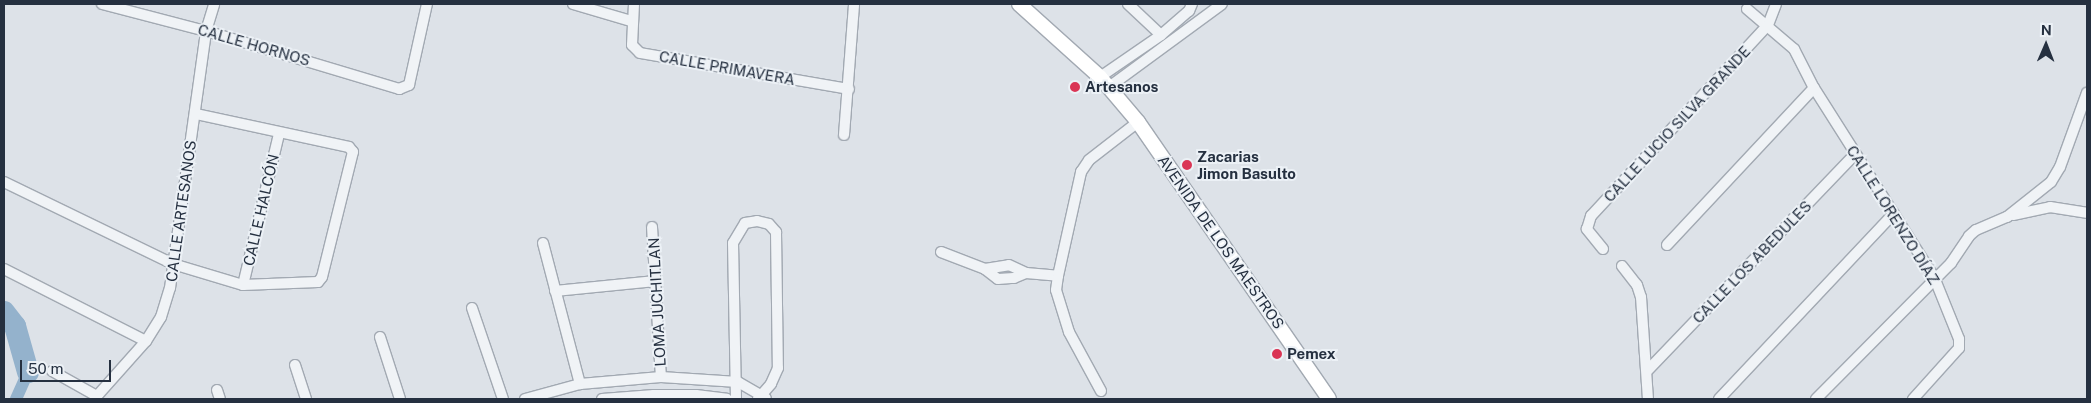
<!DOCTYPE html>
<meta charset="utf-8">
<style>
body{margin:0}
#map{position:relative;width:2091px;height:403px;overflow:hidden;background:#dde2e8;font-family:"Public Sans",sans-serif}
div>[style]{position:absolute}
.canal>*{height:12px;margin:-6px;padding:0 6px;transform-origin:6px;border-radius:6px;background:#94b2cc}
.river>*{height:22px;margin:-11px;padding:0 11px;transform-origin:11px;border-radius:11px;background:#94b2cc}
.roads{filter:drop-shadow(1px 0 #a2a9b2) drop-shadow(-1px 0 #a2a9b2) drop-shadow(0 1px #a2a9b2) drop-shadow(0 -1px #a2a9b2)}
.street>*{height:10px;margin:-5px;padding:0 5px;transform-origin:5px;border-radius:5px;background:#f0f3f6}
.secondary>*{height:14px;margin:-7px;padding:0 7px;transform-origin:7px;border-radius:7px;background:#fff}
.dots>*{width:14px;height:14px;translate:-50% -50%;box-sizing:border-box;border:2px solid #ecf1f6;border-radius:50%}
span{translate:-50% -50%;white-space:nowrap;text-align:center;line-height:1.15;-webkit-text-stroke:4px #ecf1f6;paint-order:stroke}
.street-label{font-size:15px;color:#253040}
.poi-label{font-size:15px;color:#253040;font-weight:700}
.left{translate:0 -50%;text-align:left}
.frame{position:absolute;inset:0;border:5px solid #253040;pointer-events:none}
.north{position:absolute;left:2021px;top:20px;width:50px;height:50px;-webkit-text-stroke:4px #ecf1f6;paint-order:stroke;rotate:1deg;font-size:14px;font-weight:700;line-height:20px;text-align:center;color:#253040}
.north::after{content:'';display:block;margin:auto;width:18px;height:22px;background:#253040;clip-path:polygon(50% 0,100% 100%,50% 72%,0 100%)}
.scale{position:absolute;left:20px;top:360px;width:91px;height:22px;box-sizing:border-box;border:2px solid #253040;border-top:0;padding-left:6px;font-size:15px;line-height:18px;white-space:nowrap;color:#253040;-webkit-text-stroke:4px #ecf1f6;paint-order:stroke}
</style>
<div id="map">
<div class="canal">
<div style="left:16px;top:399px;width:30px;rotate:-66deg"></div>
</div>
<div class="river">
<div style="left:4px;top:312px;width:18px;rotate:52deg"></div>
<div style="left:15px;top:326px;width:48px;rotate:74.2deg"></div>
</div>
<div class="roads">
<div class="street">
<div style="left:102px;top:4px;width:107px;rotate:14.6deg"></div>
<div style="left:206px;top:31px;width:202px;rotate:16.7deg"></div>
<div style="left:399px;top:89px;width:11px;rotate:-22deg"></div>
<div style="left:409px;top:85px;width:83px;rotate:-77.5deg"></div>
<div style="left:573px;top:4px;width:60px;rotate:16.3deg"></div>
<div style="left:634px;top:4px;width:41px;rotate:92.8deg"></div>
<div style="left:632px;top:45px;width:11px;rotate:45deg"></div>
<div style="left:640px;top:53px;width:212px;rotate:9.8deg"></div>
<div style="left:1128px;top:4px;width:45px;rotate:43.2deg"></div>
<div style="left:1747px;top:9px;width:62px;rotate:40.4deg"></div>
<div style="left:1794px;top:49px;width:44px;rotate:62.9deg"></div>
<div style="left:1814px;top:88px;width:224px;rotate:57.6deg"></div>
<div style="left:1934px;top:277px;width:67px;rotate:68deg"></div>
<div style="left:1959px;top:339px;width:9px;rotate:90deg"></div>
<div style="left:1959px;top:348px;width:69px;rotate:132deg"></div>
<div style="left:1100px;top:77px;width:74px;rotate:-34.5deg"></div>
<div style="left:1161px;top:35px;width:37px;rotate:-41deg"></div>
<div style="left:1189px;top:11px;width:8px;rotate:-67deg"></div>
<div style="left:1109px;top:87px;width:140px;rotate:-36.3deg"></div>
<div style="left:844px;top:135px;width:131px;rotate:-85.6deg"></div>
<div style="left:4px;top:182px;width:188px;rotate:25.9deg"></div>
<div style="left:173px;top:264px;width:73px;rotate:16.7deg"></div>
<div style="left:243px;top:285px;width:75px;rotate:-2.3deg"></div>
<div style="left:318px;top:282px;width:6px;rotate:-51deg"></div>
<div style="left:322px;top:277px;width:129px;rotate:-76.1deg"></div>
<div style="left:353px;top:152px;width:6px;rotate:-129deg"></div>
<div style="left:349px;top:147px;width:157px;rotate:-167.8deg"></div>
<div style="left:2013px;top:215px;width:38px;rotate:-12deg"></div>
<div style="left:2050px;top:207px;width:37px;rotate:9deg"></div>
<div style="left:652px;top:227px;width:150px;rotate:86.6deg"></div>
<div style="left:543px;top:243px;width:146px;rotate:75.3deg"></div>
<div style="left:1667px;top:245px;width:215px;rotate:-46.9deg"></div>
<div style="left:1603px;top:249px;width:26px;rotate:-129deg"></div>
<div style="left:1587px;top:229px;width:14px;rotate:-73deg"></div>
<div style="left:1591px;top:216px;width:260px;rotate:-47.2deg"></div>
<div style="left:1768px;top:25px;width:22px;rotate:-69deg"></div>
<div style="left:941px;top:252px;width:47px;rotate:21.1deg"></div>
<div style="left:985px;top:269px;width:16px;rotate:38deg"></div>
<div style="left:998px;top:279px;width:16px;rotate:-4deg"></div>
<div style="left:1014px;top:278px;width:13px;rotate:-23deg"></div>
<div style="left:1026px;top:273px;width:32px;rotate:5deg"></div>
<div style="left:1622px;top:266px;width:24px;rotate:52deg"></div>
<div style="left:1637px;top:285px;width:13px;rotate:72deg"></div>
<div style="left:1641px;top:297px;width:102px;rotate:86.1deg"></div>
<div style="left:4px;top:269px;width:159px;rotate:26.9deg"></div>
<div style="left:985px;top:269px;width:24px;rotate:-9deg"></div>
<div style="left:1009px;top:265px;width:19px;rotate:25deg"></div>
<div style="left:243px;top:285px;width:155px;rotate:-76.6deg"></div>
<div style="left:555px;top:291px;width:101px;rotate:-5.7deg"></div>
<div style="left:472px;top:308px;width:96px;rotate:71.2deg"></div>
<div style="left:380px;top:337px;width:65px;rotate:72.1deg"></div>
<div style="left:295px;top:365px;width:36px;rotate:72deg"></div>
<div style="left:1648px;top:370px;width:299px;rotate:-46.2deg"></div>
<div style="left:52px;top:371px;width:51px;rotate:29.1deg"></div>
<div style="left:97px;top:396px;width:74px;rotate:-48.3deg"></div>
<div style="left:146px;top:341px;width:28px;rotate:-58deg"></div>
<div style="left:161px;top:317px;width:30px;rotate:-73deg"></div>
<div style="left:170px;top:288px;width:260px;rotate:-82deg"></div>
<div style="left:206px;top:31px;width:28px;rotate:-73deg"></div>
<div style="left:217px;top:390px;width:9px;rotate:72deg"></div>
<div style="left:1101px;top:391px;width:67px;rotate:-118.5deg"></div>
<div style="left:1069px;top:332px;width:44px;rotate:-107.2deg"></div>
<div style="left:1056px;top:290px;width:14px;rotate:-82deg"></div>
<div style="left:1058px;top:276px;width:107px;rotate:-77.5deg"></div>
<div style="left:1081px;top:172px;width:14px;rotate:-56deg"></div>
<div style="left:1089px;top:160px;width:62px;rotate:-37.8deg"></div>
<div style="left:525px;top:399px;width:57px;rotate:-15.3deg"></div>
<div style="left:580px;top:384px;width:81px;rotate:-4.9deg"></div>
<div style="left:661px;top:377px;width:77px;rotate:3.7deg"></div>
<div style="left:738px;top:382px;width:32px;rotate:30deg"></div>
<div style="left:602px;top:399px;width:52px;rotate:-4.4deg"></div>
<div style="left:654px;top:395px;width:42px"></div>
<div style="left:696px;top:395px;width:31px;rotate:7deg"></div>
<div style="left:736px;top:399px;width:156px;rotate:-91.1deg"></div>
<div style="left:733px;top:243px;width:23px;rotate:-59deg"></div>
<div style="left:745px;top:223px;width:12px;rotate:-9deg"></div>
<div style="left:757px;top:221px;width:12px;rotate:14deg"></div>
<div style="left:769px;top:224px;width:11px;rotate:49deg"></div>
<div style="left:776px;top:232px;width:136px;rotate:89.2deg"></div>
<div style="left:778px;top:368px;width:17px;rotate:114deg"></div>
<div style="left:771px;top:384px;width:20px;rotate:131deg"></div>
<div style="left:1719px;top:399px;width:255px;rotate:-46.7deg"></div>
<div style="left:1816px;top:399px;width:192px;rotate:-45.2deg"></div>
<div style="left:1951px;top:263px;width:32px;rotate:-56deg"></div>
<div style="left:1969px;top:236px;width:9px;rotate:-41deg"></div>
<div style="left:1976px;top:230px;width:34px;rotate:-23deg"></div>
<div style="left:2007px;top:217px;width:56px;rotate:-38.5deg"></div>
<div style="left:2051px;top:182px;width:17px;rotate:-59deg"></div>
<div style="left:2060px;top:167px;width:79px;rotate:-70deg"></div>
</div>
<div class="secondary">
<div style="left:1019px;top:4px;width:109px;rotate:42deg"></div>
<div style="left:1100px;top:77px;width:59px;rotate:49.8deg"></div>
<div style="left:1138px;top:122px;width:336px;rotate:55.4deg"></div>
</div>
</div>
<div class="dots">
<div style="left:1075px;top:87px;background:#da3555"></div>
<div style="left:1187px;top:165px;background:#da3555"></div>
<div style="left:1277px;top:354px;background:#da3555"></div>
</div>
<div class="street-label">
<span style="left:254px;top:45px;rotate:16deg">CALLE HORNOS</span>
<span style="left:727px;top:68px;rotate:10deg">CALLE PRIMAVERA</span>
<span style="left:1677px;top:124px;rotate:-47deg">CALLE LUCIO SILVA GRANDE</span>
<span style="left:261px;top:210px;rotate:-77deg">CALLE HALCÓN</span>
<span style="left:181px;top:211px;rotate:-82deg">CALLE ARTESANOS</span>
<span style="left:1893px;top:215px;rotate:58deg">CALLE LORENZO DÍAZ</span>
<span style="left:1221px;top:242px;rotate:55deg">AVENIDA DE LOS MAESTROS</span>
<span style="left:1752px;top:262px;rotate:-46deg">CALLE LOS ABEDULES</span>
<span style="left:657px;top:302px;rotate:-93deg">LOMA JUCHITLAN</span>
</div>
<div class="poi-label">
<span class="left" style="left:1085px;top:87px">Artesanos</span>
<span class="left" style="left:1197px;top:165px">Zacarias<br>Jimon Basulto</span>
<span class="left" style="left:1287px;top:354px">Pemex</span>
</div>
<div class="frame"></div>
<div class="north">N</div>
<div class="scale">50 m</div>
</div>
